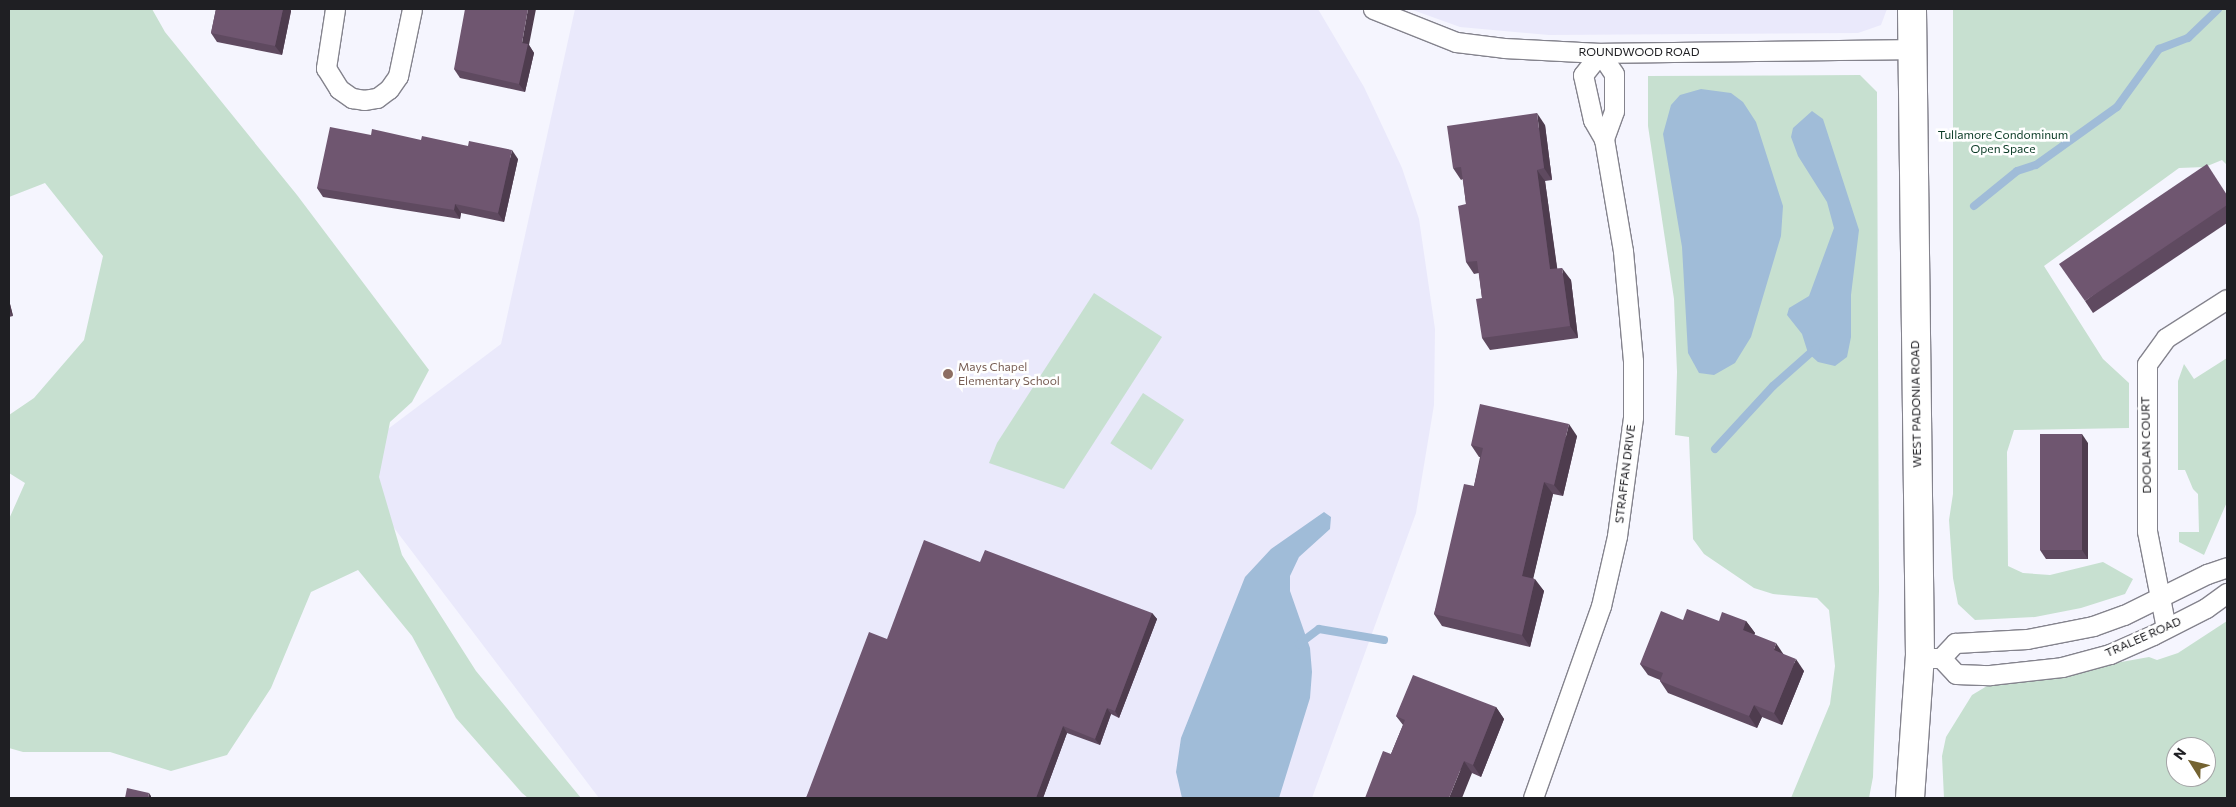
<!DOCTYPE html>
<style>
body{margin:0}
#map{position:relative;width:2236px;height:807px;overflow:hidden;background:#f5f5fe;font-family:Commissioner,sans-serif}
div>[style]{position:absolute}
.built>*{inset:0;background:#eae9fb}
.green>*{inset:0;background:#c7e0d0;transform-origin:0 0}
.water>*{inset:0;background:#a0bcd8}
.stream>*{height:8px;margin:-4px;padding:0 4px;transform-origin:4px;border-radius:4px;background:#a0bcd8}
.roads{filter:drop-shadow(1px 0 #84838d) drop-shadow(-1px 0 #84838d) drop-shadow(0 1px #84838d) drop-shadow(0 -1px #84838d)}
.street>*{height:19px;margin:-9.5px;padding:0 9.5px;transform-origin:9.5px;border-radius:9.5px;background:#fff}
.secondary>*{height:28px;margin:-14px;padding:0 14px;transform-origin:14px;border-radius:14px;background:#fff}
.wall>*{inset:0;background:#5f4a60}
.shaded-wall>*{inset:0;background:#4e3c4e}
.building>*{inset:0;background:#6f5670;transform-origin:0 0}
.dots>*{width:14px;height:14px;translate:-50% -50%;box-sizing:border-box;border:2px solid #fff;border-radius:50%}
span{translate:-50% -50%;white-space:nowrap;text-align:center;line-height:1.15;-webkit-text-stroke:5px #fff;paint-order:stroke}
.street-label{font-size:12px;color:#1f1f23}
.park-label{font-size:12px;color:#083923}
.education-label{font-size:12px;color:#785e54}
.left{translate:0 -50%;text-align:left}
.frame{position:absolute;inset:0;border:10px solid #1f1f23;pointer-events:none}
.north{position:absolute;left:2166px;top:737px;width:50px;height:50px;box-sizing:border-box;background:#fff;border:1px solid #a5a5a7;border-radius:50%;rotate:306deg;font-size:14px;font-weight:700;line-height:20px;text-align:center;color:#1f1f23}
.north::after{content:'';display:block;margin:auto;width:18px;height:22px;background:#746331;clip-path:polygon(50% 0,100% 100%,50% 72%,0 100%)}
</style>
<div id="map">
<div class="built">
<div style="clip-path:polygon(575px 9px,1318px 9px,1364px 87px,1402px 168px,1419px 219px,1435px 329px,1434px 405px,1416px 513px,1312px 798px,599px 798px,344px 462px,501px 344px)"></div>
<div style="clip-path:polygon(1410px 9px,1887px 9px,1881px 25px,1858px 33px,1549px 35px,1460px 27px)"></div>
</div>
<div class="green">
<div style="clip-path:polygon(9px 9px,152px 9px,165px 32px,297px 195px,429px 370px,412px 402px,390px 422px,379px 477px,402px 555px,476px 671px,581px 798px,528px 798px,522px 793px,456px 718px,412px 636px,358px 570px,311px 592px,271px 688px,227px 755px,171px 771px,110px 752px,23px 752px,9px 748px,9px 519px,25px 483px,9px 473px,9px 415px,34px 398px,84px 340px,103px 256px,45px 183px,9px 197px)"></div>
<div style="clip-path:polygon(1953px 9px,2227px 9px,2227px 165px,2222px 160px,2205px 167px,2179px 168px,2044px 266px,2103px 359px,2129px 383px,2129px 428px,2014px 430px,2007px 452px,2008px 566px,2023px 573px,2050px 575px,2103px 562px,2133px 579px,2125px 594px,2081px 608px,2035px 617px,1975px 620px,1958px 604px,1953px 578px,1949px 520px,1953px 494px)"></div>
<div style="clip-path:polygon(1860px 75px,1877px 92px,1879px 591px,1873px 777px,1869px 798px,1791px 798px,1830px 704px,1835px 666px,1829px 610px,1817px 598px,1773px 594px,1754px 588px,1704px 554px,1693px 539px,1689px 437px,1675px 435px,1677px 372px,1674px 299px,1648px 126px,1648px 76px)"></div>
<div style="clip-path:polygon(1094px 293px,1162px 337px,1064px 489px,989px 463px,997px 443px)"></div>
<div style="clip-path:polygon(2227px 358px,2227px 502px,2204px 555px,2179px 542px,2179px 532px,2199px 532px,2198px 494px,2193px 489px,2185px 470px,2178px 470px,2178px 381px,2184px 364px,2194px 379px)"></div>
<div style="left:1143px;top:393px;width:49px;height:60px;rotate:33deg"></div>
<div style="clip-path:polygon(evenodd,2227px 621px,2227px 798px,1944px 798px,1942px 756px,1946px 737px,1972px 695px,1987px 686px,2149px 657px,2157px 660px,2178px 653px,2227px 621px,2176px 747px,2206px 747px,2206px 777px,2176px 777px,2176px 747px)"></div>
</div>
<div class="water">
<div style="clip-path:polygon(1701px 89px,1731px 93px,1743px 102px,1756px 122px,1783px 206px,1781px 236px,1751px 337px,1735px 363px,1714px 375px,1699px 373px,1688px 353px,1682px 247px,1663px 134px,1671px 105px,1680px 95px)"></div>
<div style="clip-path:polygon(1812px 111px,1823px 119px,1859px 230px,1851px 295px,1851px 337px,1847px 357px,1835px 366px,1818px 362px,1808px 353px,1802px 334px,1787px 315px,1789px 308px,1809px 296px,1834px 228px,1827px 202px,1798px 156px,1791px 137px,1793px 128px)"></div>
<div style="clip-path:polygon(1324px 512px,1331px 517px,1330px 529px,1299px 557px,1290px 576px,1290px 591px,1310px 648px,1312px 672px,1310px 698px,1279px 798px,1182px 798px,1176px 772px,1181px 738px,1245px 577px,1271px 549px)"></div>
</div>
<div class="stream">
<div style="left:1974px;top:206px;width:55px;rotate:-39.1deg"></div>
<div style="left:2017px;top:171px;width:20px;rotate:-18deg"></div>
<div style="left:2036px;top:165px;width:100px;rotate:-35.6deg"></div>
<div style="left:2117px;top:107px;width:72px;rotate:-54.1deg"></div>
<div style="left:2159px;top:49px;width:31px;rotate:-21deg"></div>
<div style="left:2188px;top:38px;width:42px;rotate:-44deg"></div>
<div style="left:1715px;top:449px;width:86px;rotate:-47.4deg"></div>
<div style="left:1773px;top:386px;width:57px;rotate:-41.5deg"></div>
<div style="left:1299px;top:644px;width:25px;rotate:-37deg"></div>
<div style="left:1319px;top:629px;width:66px;rotate:9.6deg"></div>
</div>
<div class="roads">
<div class="street">
<div style="left:335px;top:9px;width:60px;rotate:98.7deg"></div>
<div style="left:326px;top:68px;width:25px;rotate:58deg"></div>
<div style="left:339px;top:89px;width:16px;rotate:35deg"></div>
<div style="left:352px;top:98px;width:12px;rotate:9deg"></div>
<div style="left:364px;top:100px;width:13px;rotate:-9deg"></div>
<div style="left:377px;top:98px;width:15px;rotate:-37deg"></div>
<div style="left:389px;top:89px;width:16px;rotate:-55deg"></div>
<div style="left:398px;top:76px;width:68px;rotate:-78.2deg"></div>
<div style="left:1373px;top:9px;width:89px;rotate:21.7deg"></div>
<div style="left:1456px;top:42px;width:48px;rotate:7.1deg"></div>
<div style="left:1504px;top:48px;width:96px;rotate:3deg"></div>
<div style="left:1600px;top:53px;width:312px;rotate:-0.7deg"></div>
<div style="left:2166px;top:628px;width:99px;rotate:-101.1deg"></div>
<div style="left:2147px;top:531px;width:167px;rotate:-90deg"></div>
<div style="left:2147px;top:364px;width:32px;rotate:-54deg"></div>
<div style="left:2166px;top:338px;width:72px;rotate:-32.6deg"></div>
<div style="left:1920px;top:658px;width:21px"></div>
<div style="left:1941px;top:658px;width:22px;rotate:47deg"></div>
<div style="left:1956px;top:674px;width:34px;rotate:2deg"></div>
<div style="left:1990px;top:675px;width:72px;rotate:-6.3deg"></div>
<div style="left:2062px;top:667px;width:50px;rotate:-15.2deg"></div>
<div style="left:2110px;top:654px;width:47px;rotate:-23.8deg"></div>
<div style="left:2153px;top:635px;width:59px;rotate:-27deg"></div>
<div style="left:2206px;top:608px;width:26px;rotate:-36deg"></div>
<div style="left:1941px;top:658px;width:21px;rotate:-47deg"></div>
<div style="left:1955px;top:643px;width:72px;rotate:-3.2deg"></div>
<div style="left:2027px;top:639px;width:67px;rotate:-11.1deg"></div>
<div style="left:2093px;top:626px;width:33px;rotate:-20deg"></div>
<div style="left:2124px;top:615px;width:93px;rotate:-26.3deg"></div>
<div style="left:2207px;top:574px;width:21px;rotate:-19deg"></div>
<div style="left:1533px;top:798px;width:204px;rotate:-70.5deg"></div>
<div style="left:1601px;top:606px;width:72px;rotate:-77.1deg"></div>
<div style="left:1617px;top:536px;width:120px;rotate:-82.3deg"></div>
<div style="left:1633px;top:417px;width:56px;rotate:-90deg"></div>
<div style="left:1633px;top:361px;width:110px;rotate:-95.2deg"></div>
<div style="left:1623px;top:251px;width:114px;rotate:-99.6deg"></div>
<div style="left:1604px;top:139px;width:22px;rotate:-120deg"></div>
<div style="left:1593px;top:120px;width:46px;rotate:-102.5deg"></div>
<div style="left:1583px;top:75px;width:28px;rotate:-52deg"></div>
<div style="left:1600px;top:53px;width:25px;rotate:56deg"></div>
<div style="left:1614px;top:74px;width:37px;rotate:90deg"></div>
<div style="left:1614px;top:111px;width:30px;rotate:110deg"></div>
</div>
<div class="secondary">
<div style="left:1910px;top:798px;width:142px;rotate:-86deg"></div>
<div style="left:1920px;top:656px;width:647px;rotate:-90.71deg"></div>
</div>
</div>
<div class="wall">
<div style="clip-path:polygon(216px 9px,290px 9px,291px 11px,282px 55px,217px 42px,211px 33px)"></div>
<div style="clip-path:polygon(529px 45px,534px 53px,525px 92px,460px 78px,454px 69px)"></div>
<div style="clip-path:polygon(1545px 125px,1552px 180px,1545px 181px,1557px 269px,1571px 280px,1578px 338px,1490px 350px,1482px 338px,1482px 298px,1479px 273px,1474px 274px,1466px 262px,1466px 204px,1463px 179px,1461px 180px,1453px 168px)"></div>
<div style="clip-path:polygon(371px 135px,518px 159px,504px 222px,461px 213px,460px 219px,323px 197px,317px 188px)"></div>
<div style="clip-path:polygon(2227px 194px,2227px 223px,2093px 313px,2085px 301px)"></div>
<div style="clip-path:polygon(9px 300px,13px 316px,9px 317px)"></div>
<div style="clip-path:polygon(1577px 436px,1563px 496px,1553px 494px,1533px 578px,1544px 591px,1530px 647px,1442px 626px,1434px 614px,1474px 486px,1480px 457px,1479px 457px,1471px 445px)"></div>
<div style="clip-path:polygon(2088px 443px,2088px 559px,2046px 559px,2040px 550px)"></div>
<div style="clip-path:polygon(1152px 613px,1157px 619px,1119px 718px,1111px 714px,1100px 745px,1067px 733px,1043px 798px,806px 798px,887px 639px)"></div>
<div style="clip-path:polygon(1719px 621px,1746px 621px,1755px 633px,1754px 635px,1783px 654px,1804px 671px,1782px 725px,1762px 717px,1757px 728px,1668px 693px,1660px 681px,1660px 680px,1648px 675px,1640px 664px)"></div>
<div style="clip-path:polygon(1496px 707px,1504px 719px,1481px 777px,1472px 773px,1391px 754px,1403px 725px,1396px 716px)"></div>
</div>
<div class="shaded-wall">
<div style="clip-path:polygon(283px 9px,290px 9px,291px 11px,282px 55px,275px 46px)"></div>
<div style="clip-path:polygon(528px 9px,536px 9px,529px 45px,534px 53px,525px 92px,519px 84px,522px 43px)"></div>
<div style="clip-path:polygon(1537px 113px,1545px 125px,1552px 180px,1544px 168px)"></div>
<div style="clip-path:polygon(512px 150px,518px 159px,504px 222px,498px 213px)"></div>
<div style="clip-path:polygon(1537px 170px,1545px 181px,1559px 281px,1550px 269px)"></div>
<div style="clip-path:polygon(455px 204px,461px 213px,460px 219px,454px 210px)"></div>
<div style="clip-path:polygon(1562px 268px,1571px 280px,1578px 338px,1570px 326px)"></div>
<div style="clip-path:polygon(9px 300px,13px 316px,9px 310px)"></div>
<div style="clip-path:polygon(1569px 424px,1577px 436px,1563px 496px,1554px 485px)"></div>
<div style="clip-path:polygon(2082px 434px,2088px 443px,2088px 559px,2082px 550px)"></div>
<div style="clip-path:polygon(1544px 482px,1553px 494px,1531px 588px,1522px 576px)"></div>
<div style="clip-path:polygon(1535px 579px,1544px 591px,1530px 647px,1522px 635px)"></div>
<div style="clip-path:polygon(1152px 613px,1157px 619px,1119px 718px,1115px 711px)"></div>
<div style="clip-path:polygon(1746px 621px,1755px 633px,1751px 642px,1743px 630px)"></div>
<div style="clip-path:polygon(1776px 643px,1784px 655px,1774px 650px)"></div>
<div style="clip-path:polygon(1796px 659px,1804px 671px,1782px 725px,1774px 713px)"></div>
<div style="clip-path:polygon(1754px 705px,1762px 717px,1757px 728px,1749px 716px)"></div>
<div style="clip-path:polygon(1496px 707px,1504px 719px,1481px 777px,1473px 765px)"></div>
<div style="clip-path:polygon(1107px 708px,1111px 714px,1100px 745px,1095px 739px)"></div>
<div style="clip-path:polygon(1063px 726px,1067px 733px,1043px 798px,1036px 798px)"></div>
<div style="clip-path:polygon(1464px 761px,1472px 773px,1462px 798px,1449px 798px)"></div>
<div style="clip-path:polygon(149px 793px,151px 796px,151px 798px,148px 798px)"></div>
</div>
<div class="building">
<div style="clip-path:polygon(216px 9px,283px 9px,275px 46px,211px 33px)"></div>
<div style="clip-path:polygon(465px 9px,528px 9px,522px 43px,528px 44px,519px 84px,454px 69px)"></div>
<div style="clip-path:polygon(1537px 113px,1544px 168px,1537px 170px,1550px 269px,1562px 268px,1570px 326px,1482px 338px,1476px 299px,1482px 298px,1477px 261px,1466px 262px,1458px 206px,1466px 204px,1461px 167px,1453px 168px,1447px 126px)"></div>
<div style="clip-path:polygon(330px 127px,371px 135px,372px 129px,421px 140px,422px 136px,468px 146px,469px 141px,512px 150px,498px 213px,455px 204px,454px 210px,317px 188px)"></div>
<div style="clip-path:polygon(2207px 164px,2227px 195px,2227px 205px,2085px 301px,2059px 264px)"></div>
<div style="clip-path:polygon(1480px 404px,1569px 424px,1554px 485px,1544px 482px,1522px 576px,1535px 579px,1522px 635px,1434px 614px,1464px 484px,1474px 486px,1483px 448px,1471px 445px)"></div>
<div style="left:2040px;top:434px;width:42px;height:116px"></div>
<div style="clip-path:polygon(924px 540px,980px 562px,985px 550px,1152px 613px,1115px 711px,1107px 708px,1095px 739px,1063px 726px,1036px 798px,806px 798px,869px 632px,887px 639px)"></div>
<div style="clip-path:polygon(1687px 609px,1719px 621px,1722px 612px,1746px 621px,1743px 630px,1776px 643px,1774px 650px,1796px 659px,1774px 713px,1754px 705px,1749px 716px,1660px 681px,1663px 673px,1640px 664px,1661px 611px,1683px 620px)"></div>
<div style="clip-path:polygon(1413px 675px,1496px 707px,1473px 765px,1464px 761px,1449px 798px,1365px 798px,1383px 751px,1391px 754px,1405px 720px,1396px 716px)"></div>
<div style="clip-path:polygon(127px 788px,149px 793px,148px 798px,125px 798px)"></div>
</div>
<div class="dots">
<div style="left:948px;top:374px;background:#8d6e63"></div>
</div>
<div class="street-label">
<span style="left:1639px;top:52px">ROUNDWOOD ROAD</span>
<span style="left:1916px;top:404px;rotate:-91deg">WEST PADONIA ROAD</span>
<span style="left:2146px;top:445px;rotate:-91deg">DOOLAN COURT</span>
<span style="left:1625px;top:474px;rotate:-83deg">STRAFFAN DRIVE</span>
<span style="left:2143px;top:637px;rotate:-24deg">TRALEE ROAD</span>
</div>
<div class="park-label">
<span style="left:2003px;top:142px">Tullamore Condominum<br>Open Space</span>
</div>
<div class="education-label">
<span class="left" style="left:958px;top:374px">Mays Chapel<br>Elementary School</span>
</div>
<div class="frame"></div>
<div class="north">N</div>
</div>
